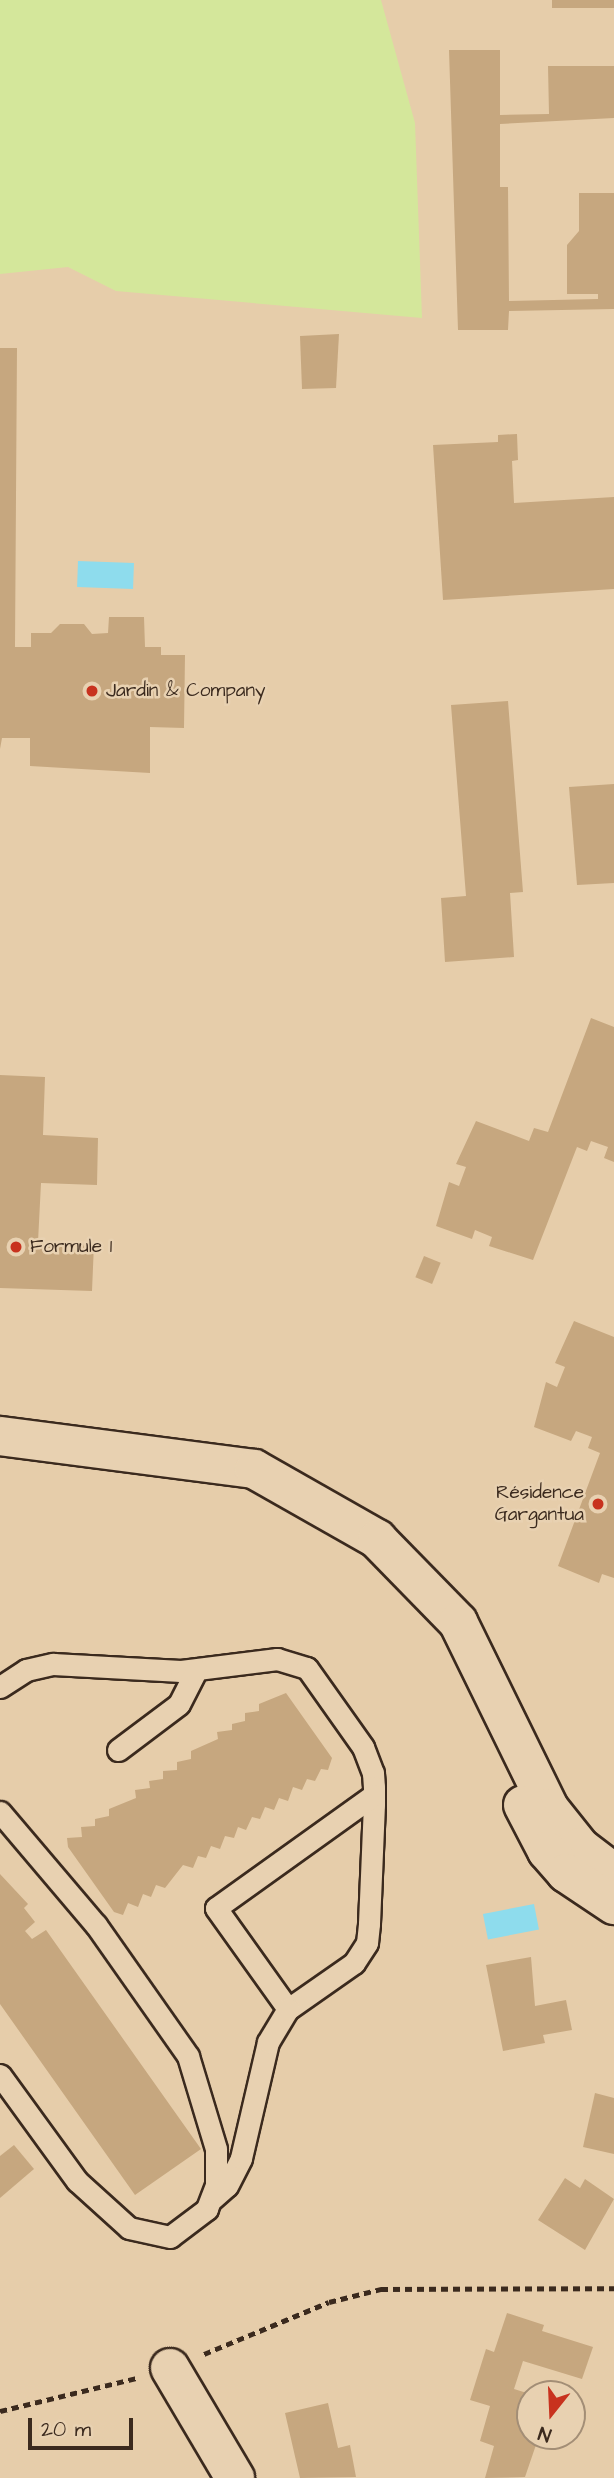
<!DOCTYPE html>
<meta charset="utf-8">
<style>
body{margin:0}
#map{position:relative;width:614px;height:2478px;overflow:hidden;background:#e6cdaa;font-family:"Architects Daughter",sans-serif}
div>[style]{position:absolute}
.green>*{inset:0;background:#d4e79b}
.water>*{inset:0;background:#8edced;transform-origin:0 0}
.building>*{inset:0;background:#c6a77f;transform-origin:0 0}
.path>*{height:4.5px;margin-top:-2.25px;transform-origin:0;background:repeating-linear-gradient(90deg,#3b2a1e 0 7px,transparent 0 12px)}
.roads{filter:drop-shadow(2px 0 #3b2a1e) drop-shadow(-2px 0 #3b2a1e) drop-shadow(0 2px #3b2a1e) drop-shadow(0 -2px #3b2a1e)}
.lane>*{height:21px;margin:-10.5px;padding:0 10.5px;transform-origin:10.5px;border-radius:10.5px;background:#e8d1b1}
.street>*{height:38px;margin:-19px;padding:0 19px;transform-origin:19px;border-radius:19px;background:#e8d1b1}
.secondary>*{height:38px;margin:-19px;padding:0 19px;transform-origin:19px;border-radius:19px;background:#e8d1b1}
.dots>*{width:19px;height:19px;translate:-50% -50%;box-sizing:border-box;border:4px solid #e8d1b1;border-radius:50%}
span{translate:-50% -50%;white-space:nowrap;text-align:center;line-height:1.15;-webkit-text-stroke:5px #e8d1b1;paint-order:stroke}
.poi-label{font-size:19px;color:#3b2a1e}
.left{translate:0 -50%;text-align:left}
.right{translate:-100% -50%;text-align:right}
.north{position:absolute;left:516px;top:2380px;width:70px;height:70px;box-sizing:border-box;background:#e8d1b1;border:2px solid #a38e76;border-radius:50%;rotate:198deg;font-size:19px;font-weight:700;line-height:28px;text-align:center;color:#3b2a1e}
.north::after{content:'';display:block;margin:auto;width:24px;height:32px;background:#c8321e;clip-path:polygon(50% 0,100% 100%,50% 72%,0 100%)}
.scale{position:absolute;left:28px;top:2418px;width:105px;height:32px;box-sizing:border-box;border:4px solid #3b2a1e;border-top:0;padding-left:9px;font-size:21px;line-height:24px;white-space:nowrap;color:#3b2a1e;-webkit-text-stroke:5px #e8d1b1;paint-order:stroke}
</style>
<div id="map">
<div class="green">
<div style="clip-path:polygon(0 0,381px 0,415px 123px,422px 318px,116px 291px,68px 267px,0 274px)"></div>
</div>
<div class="water">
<div style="left:78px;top:561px;width:56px;height:26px;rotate:2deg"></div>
<div style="left:534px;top:1904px;width:26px;height:52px;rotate:79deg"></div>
</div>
<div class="building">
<div style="left:552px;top:0;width:62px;height:8px"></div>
<div style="clip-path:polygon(449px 50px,500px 50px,500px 115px,549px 114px,548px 66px,614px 66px,614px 118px,500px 124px,500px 187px,508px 187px,509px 301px,598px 299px,598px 294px,567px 294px,567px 245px,579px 231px,579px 193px,614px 193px,614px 309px,509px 311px,508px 330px,458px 330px)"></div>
<div style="clip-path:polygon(339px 334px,336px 388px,302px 389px,300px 336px)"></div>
<div style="clip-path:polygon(0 348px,17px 348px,15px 647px,31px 647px,31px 633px,51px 633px,60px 624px,84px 624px,92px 634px,108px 633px,109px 617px,144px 617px,145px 647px,161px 647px,161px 655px,185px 655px,184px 728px,150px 727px,150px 773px,30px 766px,30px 738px,2px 738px,0 749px)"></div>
<div style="clip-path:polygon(517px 434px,518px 460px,512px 461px,514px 503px,614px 497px,614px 589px,443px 600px,433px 445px,498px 442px,498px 435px)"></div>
<div style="clip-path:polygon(508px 701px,523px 892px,510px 893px,514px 957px,445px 962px,441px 898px,466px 896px,451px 705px)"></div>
<div style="clip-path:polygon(614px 784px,614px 883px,577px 885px,569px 787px)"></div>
<div style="clip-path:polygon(591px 1018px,614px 1027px,614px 1162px,604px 1158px,608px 1147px,591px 1141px,587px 1151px,577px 1147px,533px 1260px,489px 1246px,492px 1237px,475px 1230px,472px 1239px,436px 1226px,449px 1182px,459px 1186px,466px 1167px,456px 1164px,476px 1121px,529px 1141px,534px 1128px,548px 1132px)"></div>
<div style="clip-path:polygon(0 1075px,45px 1077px,43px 1135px,98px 1138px,97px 1185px,41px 1183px,38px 1242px,94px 1244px,92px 1291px,0 1288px)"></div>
<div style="left:424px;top:1256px;width:18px;height:23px;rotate:22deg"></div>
<div style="clip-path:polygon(574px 1321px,614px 1337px,614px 1578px,602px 1574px,599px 1583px,558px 1566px,600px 1453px,588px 1448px,592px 1437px,576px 1431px,571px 1441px,534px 1427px,546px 1382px,557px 1387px,565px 1367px,555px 1363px)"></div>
<div style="clip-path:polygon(286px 1693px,332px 1758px,328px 1770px,321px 1769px,315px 1781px,307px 1779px,302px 1790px,293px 1787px,288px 1801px,279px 1798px,274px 1810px,265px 1807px,260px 1819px,252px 1817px,246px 1830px,238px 1827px,234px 1838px,225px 1836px,220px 1849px,211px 1846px,206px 1858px,198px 1856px,193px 1868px,183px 1865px,165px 1888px,156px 1885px,151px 1897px,143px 1894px,138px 1907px,128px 1903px,123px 1915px,114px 1912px,68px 1847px,67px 1838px,82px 1837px,81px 1827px,95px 1826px,95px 1819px,109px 1816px,109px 1809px,136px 1798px,135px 1790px,150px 1788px,149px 1781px,163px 1779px,163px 1771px,177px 1770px,177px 1762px,191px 1759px,191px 1751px,218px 1739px,217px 1732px,232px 1730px,232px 1724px,245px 1721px,245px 1713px,259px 1711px,259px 1704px)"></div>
<div style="clip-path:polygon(0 1874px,28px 1904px,24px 1908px,35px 1922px,25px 1931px,32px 1939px,46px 1930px,201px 2149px,135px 2195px,0 2004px)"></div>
<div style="clip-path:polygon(531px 1957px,535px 2006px,566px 2000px,572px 2030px,543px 2035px,545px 2043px,503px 2051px,486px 1965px)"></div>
<div style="clip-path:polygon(595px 2093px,614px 2098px,614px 2154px,583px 2147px)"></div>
<div style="clip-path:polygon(14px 2145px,34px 2169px,0 2198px,0 2156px)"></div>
<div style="clip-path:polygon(565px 2178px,580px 2188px,585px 2179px,614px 2199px,585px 2250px,538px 2220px)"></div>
<div style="clip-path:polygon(507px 2313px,544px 2325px,542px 2331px,593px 2347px,582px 2379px,523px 2361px,514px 2389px,530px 2394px,530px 2436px,538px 2439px,525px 2477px,485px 2478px,494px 2446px,480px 2441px,490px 2406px,470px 2400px,486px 2349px,494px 2352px)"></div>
<div style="clip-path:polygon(328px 2403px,338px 2448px,350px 2445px,356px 2477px,300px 2478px,285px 2413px)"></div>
</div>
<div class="path">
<div style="left:204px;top:2354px;width:135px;rotate:-22.6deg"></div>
<div style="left:329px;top:2302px;width:54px;rotate:-14deg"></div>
<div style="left:381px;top:2289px;width:233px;rotate:-0.2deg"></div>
<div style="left:0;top:2411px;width:140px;rotate:-13.6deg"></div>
</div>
<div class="roads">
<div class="lane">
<div style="left:0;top:1687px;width:31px;rotate:-33deg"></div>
<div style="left:26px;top:1670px;width:28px;rotate:-13deg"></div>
<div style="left:53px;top:1664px;width:128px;rotate:3.1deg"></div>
<div style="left:181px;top:1671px;width:97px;rotate:-7.1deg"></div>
<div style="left:277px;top:1659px;width:31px;rotate:17deg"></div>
<div style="left:307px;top:1668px;width:97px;rotate:54.7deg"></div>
<div style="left:363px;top:1747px;width:28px;rotate:69deg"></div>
<div style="left:373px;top:1773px;width:14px;rotate:86deg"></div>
<div style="left:374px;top:1787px;width:17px;rotate:90deg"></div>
<div style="left:374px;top:1804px;width:120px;rotate:92.4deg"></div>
<div style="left:369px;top:1924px;width:19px;rotate:96deg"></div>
<div style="left:367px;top:1943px;width:24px;rotate:123deg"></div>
<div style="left:354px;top:1963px;width:80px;rotate:145.1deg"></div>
<div style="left:288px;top:2009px;width:124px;rotate:-125.5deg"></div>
<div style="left:216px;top:1908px;width:194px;rotate:-35.6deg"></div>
<div style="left:118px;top:1750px;width:76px;rotate:-37deg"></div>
<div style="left:179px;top:1704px;width:38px;rotate:-63deg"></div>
<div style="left:0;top:1812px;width:148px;rotate:49.7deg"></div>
<div style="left:96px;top:1925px;width:160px;rotate:54.9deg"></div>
<div style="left:188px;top:2056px;width:97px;rotate:73.2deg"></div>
<div style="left:216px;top:2149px;width:36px;rotate:90deg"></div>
<div style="left:216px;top:2185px;width:26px;rotate:111deg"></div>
<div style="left:207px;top:2209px;width:46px;rotate:142.9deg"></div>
<div style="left:170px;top:2237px;width:42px;rotate:-167.6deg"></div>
<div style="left:129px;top:2228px;width:70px;rotate:-137.9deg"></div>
<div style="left:77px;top:2181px;width:131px;rotate:-126deg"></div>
<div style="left:213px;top:2198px;width:18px;rotate:-41deg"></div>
<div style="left:227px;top:2186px;width:31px;rotate:-63deg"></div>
<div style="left:241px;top:2158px;width:119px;rotate:-76.9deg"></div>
<div style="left:268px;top:2042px;width:39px;rotate:-59deg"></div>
</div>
<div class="street">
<div style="left:170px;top:2368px;width:128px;rotate:59.4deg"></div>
</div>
<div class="secondary">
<div style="left:0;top:1436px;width:256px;rotate:7.4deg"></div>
<div style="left:254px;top:1469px;width:142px;rotate:29.6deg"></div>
<div style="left:377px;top:1539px;width:116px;rotate:45.7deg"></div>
<div style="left:458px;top:1622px;width:207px;rotate:63.9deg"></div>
<div style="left:549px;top:1808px;width:50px;rotate:51.5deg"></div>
<div style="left:580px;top:1847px;width:43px;rotate:37.4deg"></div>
<div style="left:523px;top:1805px;width:52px;rotate:62.4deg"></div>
<div style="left:547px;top:1851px;width:29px;rotate:49deg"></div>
<div style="left:566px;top:1873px;width:58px;rotate:33.7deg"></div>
</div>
</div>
<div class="dots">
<div style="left:92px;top:691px;background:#c8321e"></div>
<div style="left:16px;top:1247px;background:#c8321e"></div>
<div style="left:598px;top:1504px;background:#c8321e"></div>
</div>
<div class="poi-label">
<span class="left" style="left:106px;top:691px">Jardin &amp; Company</span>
<span class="left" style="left:30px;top:1247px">Formule 1</span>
<span class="right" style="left:584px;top:1504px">Résidence<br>Gargantua</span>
</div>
<div class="north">N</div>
<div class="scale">20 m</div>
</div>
